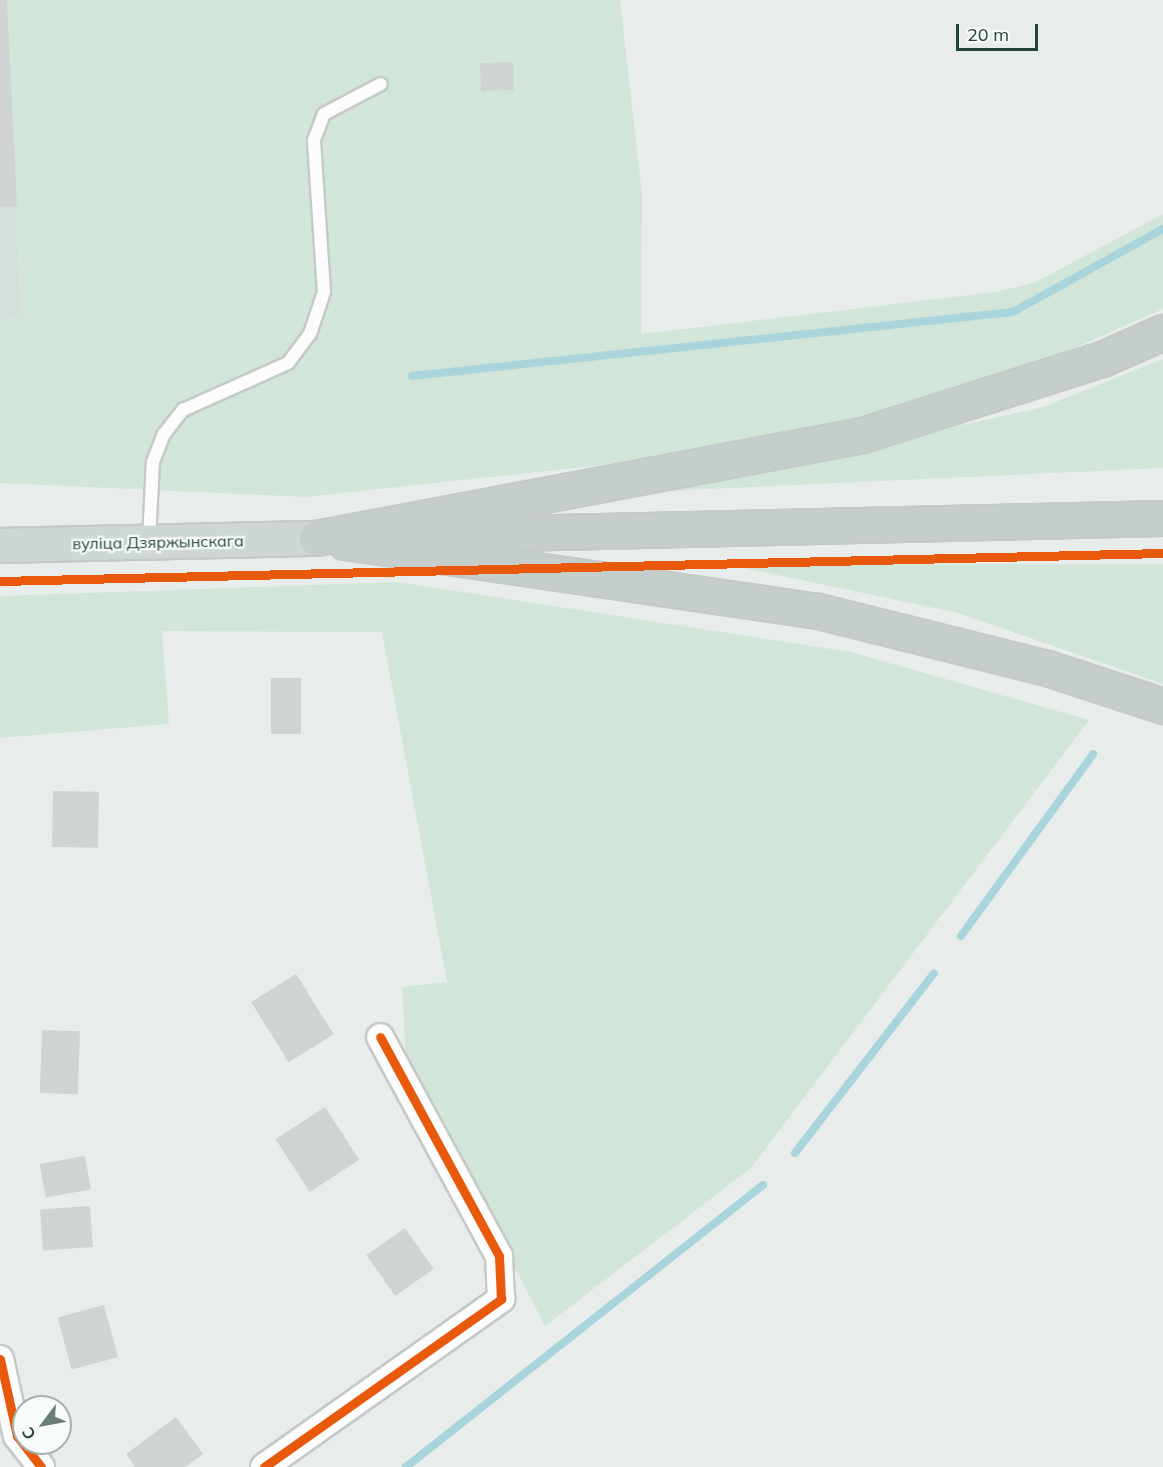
<!DOCTYPE html>
<meta charset="utf-8">
<style>
body{margin:0}
#map{position:relative;width:1163px;height:1467px;overflow:hidden;background:#e8edeb;font-family:Mulish,sans-serif}
div>[style]{position:absolute}
.built>*{inset:0;background:#d6dedb}
.green>*{inset:0;background:#d1e6d8}
.stream>*{height:8px;margin:-4px;padding:0 4px;transform-origin:4px;border-radius:4px;background:#a9d4db}
.building>*{inset:0;background:#cfd4d2;transform-origin:0 0}
.roads{filter:drop-shadow(2px 0 #c5cac8) drop-shadow(-2px 0 #c5cac8) drop-shadow(0 2px #c5cac8) drop-shadow(0 -2px #c5cac8)}
.service>*{height:12px;margin:-6px;padding:0 6px;transform-origin:6px;border-radius:6px;background:#fcfcfc}
.minor>*{height:26px;margin:-13px;padding:0 13px;transform-origin:13px;border-radius:13px;background:#fcfcfc}
.primary>*{height:33px;margin:-16.5px;padding:0 16.5px;transform-origin:16.5px;border-radius:16.5px;background:#cfd7d5}
.trunk>*{height:33px;margin:-16.5px;padding:0 16.5px;transform-origin:16.5px;border-radius:16.5px;background:#c6cecc}
.cycleway>*{height:9px;margin:-4.5px;padding:0 4.5px;transform-origin:4.5px;border-radius:4.5px;background:#e8590c}
span{translate:-50% -50%;white-space:nowrap;text-align:center;line-height:1.15;-webkit-text-stroke:4.5px #f7fbf9;paint-order:stroke}
.street-label{font-size:16px;color:#24423a}
.north{position:absolute;left:12px;top:1395px;width:60px;height:60px;box-sizing:border-box;background:#f7fbf9;border:2px solid #a3b1ad;border-radius:50%;rotate:238deg;font-size:16px;font-weight:700;line-height:24px;text-align:center;color:#24423a}
.north::after{content:'';display:block;margin:auto;width:21px;height:27px;background:#697e78;clip-path:polygon(50% 0,100% 100%,50% 72%,0 100%)}
.scale{position:absolute;left:956px;top:24px;width:82px;height:27px;box-sizing:border-box;border:3px solid #24423a;border-top:0;padding-left:8px;font-size:18px;line-height:21px;white-space:nowrap;color:#24423a;-webkit-text-stroke:4px #f7fbf9;paint-order:stroke}
</style>
<div id="map">
<div class="built">
<div style="clip-path:polygon(0 0,7px 0,21px 317px,0 320px)"></div>
</div>
<div class="green">
<div style="clip-path:polygon(7px 0,620px 0,642px 194px,641px 334px,995px 292px,1034px 283px,1163px 214px,1163px 309px,1050px 359px,844px 421px,602px 465px,306px 497px,0 483px,0 320px,21px 317px)"></div>
<div style="clip-path:polygon(1163px 359px,1163px 468px,667px 491px,1043px 407px)"></div>
<div style="clip-path:polygon(1163px 564px,1163px 684px,958px 613px,730px 565px)"></div>
<div style="clip-path:polygon(398px 582px,851px 652px,1089px 720px,751px 1168px,545px 1326px,406px 1058px,402px 987px,447px 982px,382px 632px,162px 631px,169px 724px,0 738px,0 596px)"></div>
</div>
<div class="stream">
<div style="left:412px;top:376px;width:604px;rotate:-6.08deg"></div>
<div style="left:1013px;top:312px;width:171px;rotate:-29deg"></div>
<div style="left:961px;top:936px;width:225px;rotate:-54deg"></div>
<div style="left:795px;top:1153px;width:227px;rotate:-52.3deg"></div>
<div style="left:406px;top:1467px;width:455px;rotate:-38.3deg"></div>
</div>
<div class="building">
<div style="clip-path:polygon(0 0,7px 0,17px 206px,0 207px)"></div>
<div style="left:513px;top:62px;width:28px;height:33px;rotate:88deg"></div>
<div style="left:271px;top:678px;width:30px;height:56px"></div>
<div style="left:53px;top:791px;width:46px;height:56px;rotate:1deg"></div>
<div style="left:296px;top:974px;width:71px;height:53px;rotate:58deg"></div>
<div style="left:42px;top:1030px;width:38px;height:63px;rotate:2deg"></div>
<div style="left:325px;top:1107px;width:63px;height:59px;rotate:57deg"></div>
<div style="left:85px;top:1156px;width:34px;height:46px;rotate:80deg"></div>
<div style="left:90px;top:1206px;width:41px;height:50px;rotate:86deg"></div>
<div style="left:405px;top:1228px;width:50px;height:47px;rotate:55deg"></div>
<div style="left:104px;top:1305px;width:54px;height:48px;rotate:75deg"></div>
<div style="clip-path:polygon(176px 1417px,203px 1454px,185px 1467px,135px 1467px,126px 1454px)"></div>
</div>
<div class="roads">
<div class="service">
<div style="left:149px;top:540px;width:78px;rotate:-87.1deg"></div>
<div style="left:153px;top:462px;width:30px;rotate:-69deg"></div>
<div style="left:164px;top:434px;width:31px;rotate:-52deg"></div>
<div style="left:183px;top:410px;width:115px;rotate:-24.1deg"></div>
<div style="left:288px;top:363px;width:36px;rotate:-53deg"></div>
<div style="left:310px;top:334px;width:44px;rotate:-71.6deg"></div>
<div style="left:324px;top:292px;width:152px;rotate:-93.8deg"></div>
<div style="left:314px;top:140px;width:28px;rotate:-69deg"></div>
<div style="left:324px;top:114px;width:64px;rotate:-27.8deg"></div>
</div>
<div class="minor">
<div style="left:0;top:1359px;width:79px;rotate:77.6deg"></div>
<div style="left:17px;top:1436px;width:39px;rotate:52deg"></div>
<div style="left:264px;top:1467px;width:291px;rotate:-35.3deg"></div>
<div style="left:501px;top:1299px;width:43px;rotate:-92.7deg"></div>
<div style="left:499px;top:1256px;width:249px;rotate:-118.5deg"></div>
</div>
<div class="primary">
<div style="left:0;top:545px;width:316px;rotate:-1.3deg"></div>
</div>
<div class="trunk">
<div style="left:426px;top:535px;width:737px;rotate:-1.32deg"></div>
<div style="left:316px;top:538px;width:556px;rotate:-10.68deg"></div>
<div style="left:862px;top:435px;width:252px;rotate:-17.6deg"></div>
<div style="left:1102px;top:359px;width:67px;rotate:-23.9deg"></div>
<div style="left:345px;top:542px;width:478px;rotate:8.3deg"></div>
<div style="left:818px;top:611px;width:236px;rotate:14deg"></div>
<div style="left:1047px;top:668px;width:122px;rotate:18.1deg"></div>
</div>
</div>
<div class="cycleway">
<div style="left:0;top:581px;width:1163px;rotate:-1.38deg"></div>
<div style="left:0;top:1359px;width:79px;rotate:77.6deg"></div>
<div style="left:17px;top:1436px;width:39px;rotate:52deg"></div>
<div style="left:264px;top:1467px;width:291px;rotate:-35.3deg"></div>
<div style="left:501px;top:1299px;width:43px;rotate:-92.7deg"></div>
<div style="left:499px;top:1256px;width:249px;rotate:-118.5deg"></div>
</div>
<div class="street-label">
<span style="left:158px;top:542px;rotate:-1deg">вуліца Дзяржынскага</span>
</div>
<div class="north">С</div>
<div class="scale">20 m</div>
</div>
